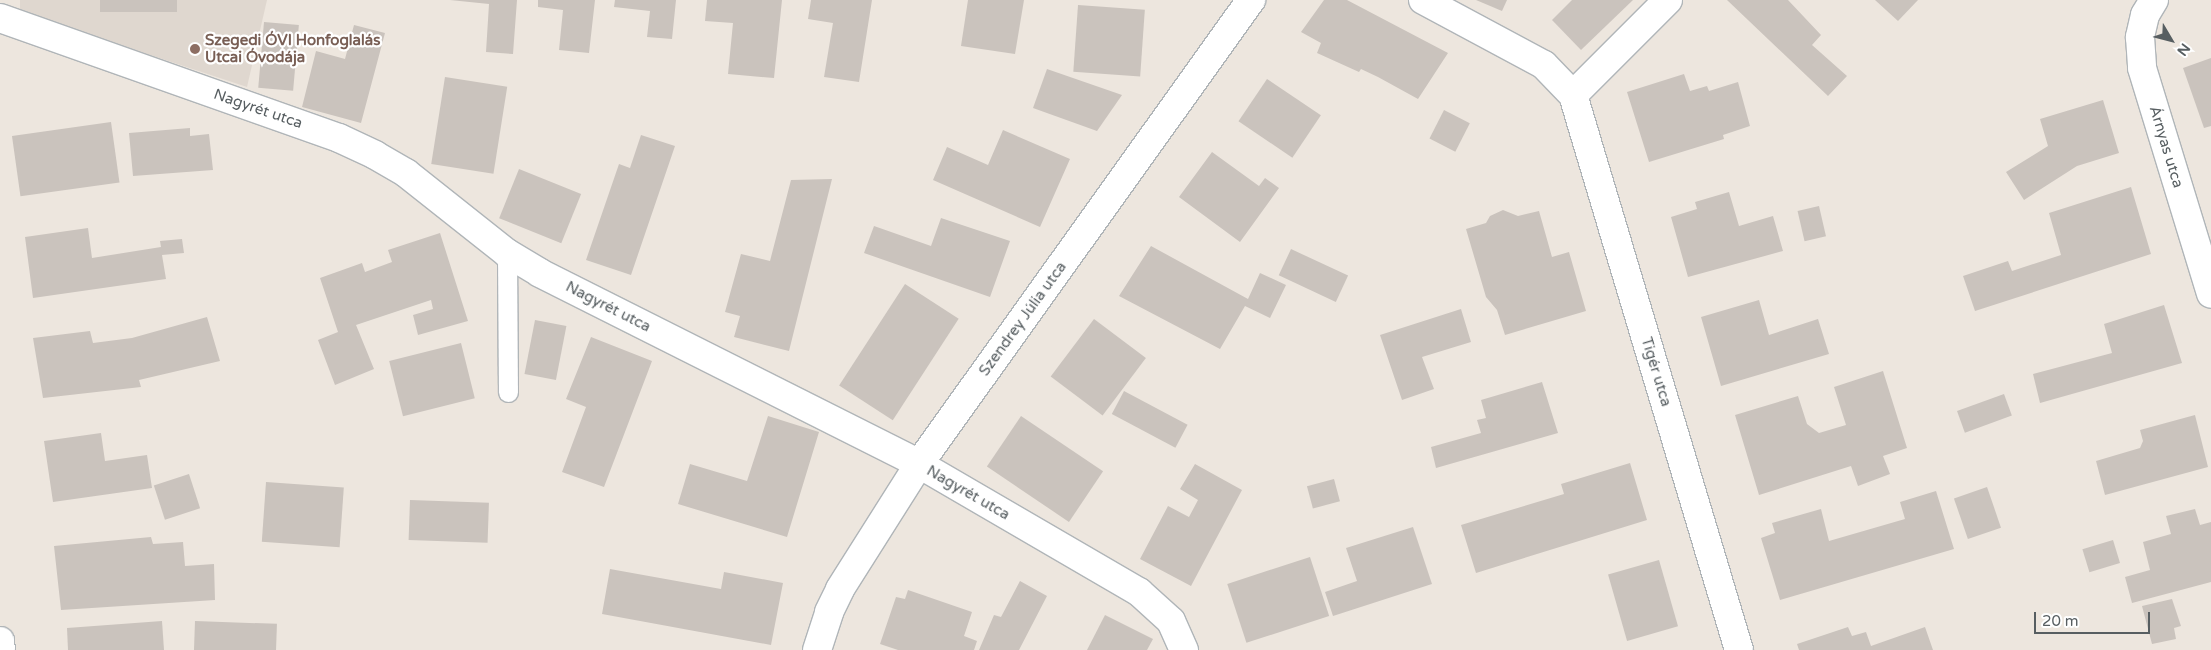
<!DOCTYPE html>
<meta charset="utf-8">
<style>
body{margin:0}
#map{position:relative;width:2211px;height:650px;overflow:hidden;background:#ede6de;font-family:"Varela Round",sans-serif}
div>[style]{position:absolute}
.education>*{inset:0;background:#dfd7cf}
.building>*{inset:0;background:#cac3bd;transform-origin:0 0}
.roads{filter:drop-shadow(1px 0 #b0b5b8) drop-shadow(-1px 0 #b0b5b8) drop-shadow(0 1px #b0b5b8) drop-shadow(0 -1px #b0b5b8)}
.service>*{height:19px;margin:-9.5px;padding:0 9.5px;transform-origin:9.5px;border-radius:9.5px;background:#fff}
.minor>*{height:28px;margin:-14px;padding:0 14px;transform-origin:14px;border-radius:14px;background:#fff}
.dots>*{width:14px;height:14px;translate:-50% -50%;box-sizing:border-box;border:2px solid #fff;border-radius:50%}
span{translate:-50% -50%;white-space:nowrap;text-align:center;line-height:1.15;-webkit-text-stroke:4.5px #fff;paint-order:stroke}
.education-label{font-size:15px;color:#785e54;font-weight:700}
.left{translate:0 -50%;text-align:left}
.street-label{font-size:15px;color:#575e61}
.north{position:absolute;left:2146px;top:15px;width:50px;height:50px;-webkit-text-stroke:4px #fff;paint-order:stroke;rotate:127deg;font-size:14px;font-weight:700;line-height:20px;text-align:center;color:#575e61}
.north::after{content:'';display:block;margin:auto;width:18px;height:22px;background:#575e61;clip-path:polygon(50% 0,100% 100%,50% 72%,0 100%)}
.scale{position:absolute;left:2034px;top:612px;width:116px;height:22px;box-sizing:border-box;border:2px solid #575e61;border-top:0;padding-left:6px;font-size:15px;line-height:18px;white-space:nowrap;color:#575e61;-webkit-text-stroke:4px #fff;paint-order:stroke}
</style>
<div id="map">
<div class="education">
<div style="clip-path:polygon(20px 0,267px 0,247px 87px,20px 12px)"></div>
</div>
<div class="building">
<div style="left:100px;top:0;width:77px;height:12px"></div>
<div style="clip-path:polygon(450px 0,517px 0,513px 54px,486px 52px,489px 4px)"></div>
<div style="clip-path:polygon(538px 0,595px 0,589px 53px,559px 50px,563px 10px,538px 7px)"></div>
<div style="clip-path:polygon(615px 0,676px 0,672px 39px,647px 37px,650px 11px,614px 7px)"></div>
<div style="clip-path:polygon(707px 0,782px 0,774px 78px,728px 74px,733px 23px,705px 21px)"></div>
<div style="clip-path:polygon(811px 0,872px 0,859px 82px,824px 77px,833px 23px,808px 19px)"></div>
<div style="clip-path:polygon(968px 0,1024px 0,1015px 54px,961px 46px)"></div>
<div style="clip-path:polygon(1324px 0,1347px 0,1448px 53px,1418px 99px,1378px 77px,1361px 69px,1359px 72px,1317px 53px,1321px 43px,1301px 32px)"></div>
<div style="clip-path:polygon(1476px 0,1507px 0,1502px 11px)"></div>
<div style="clip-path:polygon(1572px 0,1633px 0,1581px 50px,1552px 20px)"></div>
<div style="clip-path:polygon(1727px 0,1788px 0,1821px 35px,1812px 45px,1847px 76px,1828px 96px)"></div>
<div style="clip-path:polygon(1875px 0,1918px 0,1898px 21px)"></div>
<div style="left:1078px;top:5px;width:67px;height:67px;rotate:4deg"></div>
<div style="left:264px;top:22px;width:35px;height:66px;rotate:5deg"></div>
<div style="clip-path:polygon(354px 25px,385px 33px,361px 123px,302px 107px,316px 51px,345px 59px)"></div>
<div style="clip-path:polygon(2211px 58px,2211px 126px,2204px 128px,2183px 68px)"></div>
<div style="clip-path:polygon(1047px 69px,1122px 95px,1097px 131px,1033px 108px)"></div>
<div style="clip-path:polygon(1684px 74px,1690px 91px,1707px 86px,1709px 91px,1738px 82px,1750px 126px,1723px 135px,1724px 139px,1649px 162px,1627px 92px)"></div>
<div style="left:445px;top:77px;width:63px;height:88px;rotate:9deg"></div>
<div style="left:1267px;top:79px;width:65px;height:51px;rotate:34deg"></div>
<div style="clip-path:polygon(2103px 100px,2119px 153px,2077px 166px,2024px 200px,2006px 172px,2048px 146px,2040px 119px)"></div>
<div style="left:1444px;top:110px;width:29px;height:32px;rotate:27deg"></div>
<div style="left:111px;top:122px;width:61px;height:100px;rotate:82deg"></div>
<div style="clip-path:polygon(190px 128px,190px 136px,209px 134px,213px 170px,133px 176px,129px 133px)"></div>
<div style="clip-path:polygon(1003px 130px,1070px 159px,1040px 227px,933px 180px,947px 147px,988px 165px)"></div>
<div style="clip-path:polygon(641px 135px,675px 146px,631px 275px,586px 260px,619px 164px,630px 168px)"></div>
<div style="clip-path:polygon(1212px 152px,1259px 186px,1265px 178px,1279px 188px,1240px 242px,1179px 197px)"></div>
<div style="left:519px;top:169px;width:67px;height:53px;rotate:22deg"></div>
<div style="clip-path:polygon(832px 179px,789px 351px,734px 337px,740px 316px,725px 312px,741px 254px,770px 261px,791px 180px)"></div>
<div style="clip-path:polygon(2131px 187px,2151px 254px,1975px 311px,1963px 276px,2008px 261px,2012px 271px,2061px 255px,2049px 213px)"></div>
<div style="clip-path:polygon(1729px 192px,1739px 226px,1773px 216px,1783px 251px,1688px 277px,1671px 217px,1697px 209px,1695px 202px)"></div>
<div style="left:1819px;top:206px;width:31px;height:22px;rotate:77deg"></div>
<div style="clip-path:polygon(1503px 210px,1518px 216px,1539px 211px,1552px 257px,1569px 252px,1586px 311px,1505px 335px,1497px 310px,1486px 297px,1466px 229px,1486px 223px,1490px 216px)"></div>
<div style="clip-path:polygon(941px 218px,1010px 241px,990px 297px,864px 253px,874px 226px,931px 246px)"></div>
<div style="clip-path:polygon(88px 228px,92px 258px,161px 247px,160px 241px,182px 239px,184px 253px,162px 255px,166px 279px,33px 298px,25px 237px)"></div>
<div style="clip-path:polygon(440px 233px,468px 321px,418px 335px,413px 315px,433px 309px,431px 300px,356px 325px,374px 369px,335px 385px,318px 340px,338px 332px,320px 278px,362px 263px,365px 272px,392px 262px,388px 250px)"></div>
<div style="clip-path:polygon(1151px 246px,1248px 299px,1260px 273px,1286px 285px,1270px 318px,1245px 306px,1220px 349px,1119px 296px)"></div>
<div style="left:1291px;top:249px;width:63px;height:29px;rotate:25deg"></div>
<div style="left:905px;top:284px;width:64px;height:121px;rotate:33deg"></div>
<div style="clip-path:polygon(1759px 300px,1769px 335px,1818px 319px,1829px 354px,1721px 386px,1701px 317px)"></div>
<div style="clip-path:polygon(2164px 305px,2182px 363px,2040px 403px,2033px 374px,2112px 353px,2104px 324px)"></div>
<div style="clip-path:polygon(1461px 309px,1471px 342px,1422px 357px,1434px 389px,1402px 400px,1380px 335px)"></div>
<div style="clip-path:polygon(207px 317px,220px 361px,139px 380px,141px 387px,43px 398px,33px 338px,90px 331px,93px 343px,132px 338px)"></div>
<div style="left:1094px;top:319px;width:65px;height:72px;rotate:37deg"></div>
<div style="left:535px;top:320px;width:32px;height:55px;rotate:11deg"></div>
<div style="clip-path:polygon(591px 337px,652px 361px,604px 487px,562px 472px,586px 407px,566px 399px)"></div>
<div style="left:461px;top:343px;width:57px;height:74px;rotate:76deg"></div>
<div style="clip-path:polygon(1883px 371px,1907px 448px,1883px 456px,1890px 474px,1858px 486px,1851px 466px,1759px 495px,1735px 415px,1798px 396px,1807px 424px,1819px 433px,1846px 425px,1834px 387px)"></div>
<div style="clip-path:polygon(1542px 382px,1558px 433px,1436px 468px,1431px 447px,1481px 433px,1477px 420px,1486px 418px,1481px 400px)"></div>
<div style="left:1124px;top:391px;width:72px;height:26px;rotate:28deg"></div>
<div style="left:2004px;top:394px;width:23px;height:50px;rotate:70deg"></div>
<div style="clip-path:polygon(2195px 415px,2208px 467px,2105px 495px,2096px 461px,2140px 448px,2143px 441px,2140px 430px)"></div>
<div style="clip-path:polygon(768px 416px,819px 432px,787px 537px,678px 504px,690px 464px,747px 481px)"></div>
<div style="left:1021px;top:416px;width:99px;height:61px;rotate:34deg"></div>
<div style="clip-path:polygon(101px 433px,105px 461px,147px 455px,152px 488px,53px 502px,44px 441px)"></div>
<div style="clip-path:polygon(1630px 463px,1647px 520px,1476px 573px,1461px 525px,1564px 494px,1561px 484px)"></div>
<div style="clip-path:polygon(1195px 464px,1242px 490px,1191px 586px,1140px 559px,1168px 506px,1189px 517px,1198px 500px,1180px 489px)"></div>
<div style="left:189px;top:474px;width:36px;height:37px;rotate:72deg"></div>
<div style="left:1334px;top:479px;width:23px;height:28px;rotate:75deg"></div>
<div style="left:266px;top:482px;width:78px;height:60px;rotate:4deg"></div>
<div style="left:1987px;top:487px;width:43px;height:35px;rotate:71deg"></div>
<div style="clip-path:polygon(1936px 491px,1954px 549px,1780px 600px,1761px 538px,1775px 533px,1772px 523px,1821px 509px,1829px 541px,1905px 519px,1900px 502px)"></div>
<div style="left:410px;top:500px;width:79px;height:40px;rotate:2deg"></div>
<div style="clip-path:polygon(2195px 509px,2200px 525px,2211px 522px,2211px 582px,2132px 603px,2125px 577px,2150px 570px,2143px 542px,2171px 534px,2166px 516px)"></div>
<div style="clip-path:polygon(1413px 527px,1432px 584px,1333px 616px,1325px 592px,1357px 581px,1346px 548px)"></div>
<div style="clip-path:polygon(151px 537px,153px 544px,183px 542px,185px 566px,214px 564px,215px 600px,61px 610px,54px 546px)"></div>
<div style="left:2113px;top:540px;width:24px;height:32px;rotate:73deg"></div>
<div style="left:1310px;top:557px;width:62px;height:87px;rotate:72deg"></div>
<div style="left:1659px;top:560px;width:69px;height:53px;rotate:74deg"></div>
<div style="clip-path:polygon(610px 569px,721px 589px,724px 572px,783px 583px,771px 645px,602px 614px)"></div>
<div style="clip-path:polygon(1020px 581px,1047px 596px,1019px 650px,979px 650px,994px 615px,1001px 617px)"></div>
<div style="clip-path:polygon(908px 590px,972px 612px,964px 636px,977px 641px,974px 650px,898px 650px,880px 644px,896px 597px,905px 599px)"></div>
<div style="clip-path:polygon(2172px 599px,2181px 626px,2174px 628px,2176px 639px,2152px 644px,2142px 606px)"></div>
<div style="clip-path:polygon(1105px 615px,1153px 639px,1147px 650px,1087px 650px)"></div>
<div style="clip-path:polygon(162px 621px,164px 650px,68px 650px,67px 628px)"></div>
<div style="left:195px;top:621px;width:82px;height:29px;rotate:2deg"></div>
<div style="clip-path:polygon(1848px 627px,1852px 636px,1866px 632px,1871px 646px,1925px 627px,1933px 650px,1799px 650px,1797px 644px)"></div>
</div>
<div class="roads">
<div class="service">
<div style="left:507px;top:253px;width:139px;rotate:89.6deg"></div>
</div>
<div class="minor">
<div style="left:1423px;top:0;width:137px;rotate:28.2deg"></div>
<div style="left:1544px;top:65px;width:42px;rotate:46deg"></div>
<div style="left:1668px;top:0;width:134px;rotate:135deg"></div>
<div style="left:1573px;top:95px;width:579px;rotate:73.35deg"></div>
<div style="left:2154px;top:0;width:17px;rotate:121deg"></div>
<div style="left:2145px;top:15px;width:23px;rotate:103deg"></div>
<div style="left:2140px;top:37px;width:31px;rotate:86deg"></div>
<div style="left:2142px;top:68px;width:236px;rotate:73deg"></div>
<div style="left:0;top:18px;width:360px;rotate:19.5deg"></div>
<div style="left:339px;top:138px;width:40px;rotate:25deg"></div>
<div style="left:375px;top:155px;width:36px;rotate:30deg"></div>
<div style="left:406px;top:173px;width:129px;rotate:38.4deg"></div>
<div style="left:507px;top:253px;width:39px;rotate:31deg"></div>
<div style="left:540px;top:273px;width:424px;rotate:26.7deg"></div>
<div style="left:919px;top:464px;width:255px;rotate:30.2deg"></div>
<div style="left:1139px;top:592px;width:43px;rotate:42.2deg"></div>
<div style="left:1171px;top:621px;width:32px;rotate:66deg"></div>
<div style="left:0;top:641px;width:9px;rotate:84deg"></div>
<div style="left:817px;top:650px;width:40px;rotate:-72deg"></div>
<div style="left:829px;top:612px;width:25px;rotate:-64deg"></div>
<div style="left:840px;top:589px;width:148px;rotate:-57.7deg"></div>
<div style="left:919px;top:464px;width:571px;rotate:-54.42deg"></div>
</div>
</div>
<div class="dots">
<div style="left:195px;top:49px;background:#8d6e63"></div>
</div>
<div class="education-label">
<span class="left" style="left:205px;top:49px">Szegedi ÓVI Honfoglalás<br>Utcai Óvodája</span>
</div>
<div class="street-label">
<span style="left:258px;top:109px;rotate:19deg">Nagyrét utca</span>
<span style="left:2166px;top:147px;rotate:73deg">Árnyas utca</span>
<span style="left:608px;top:307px;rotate:27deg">Nagyrét utca</span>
<span style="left:1023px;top:319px;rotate:-54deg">Szendrey Júlia utca</span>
<span style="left:1656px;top:372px;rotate:73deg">Tigér utca</span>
<span style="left:968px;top:493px;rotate:30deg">Nagyrét utca</span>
</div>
<div class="north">N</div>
<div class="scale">20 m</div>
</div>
